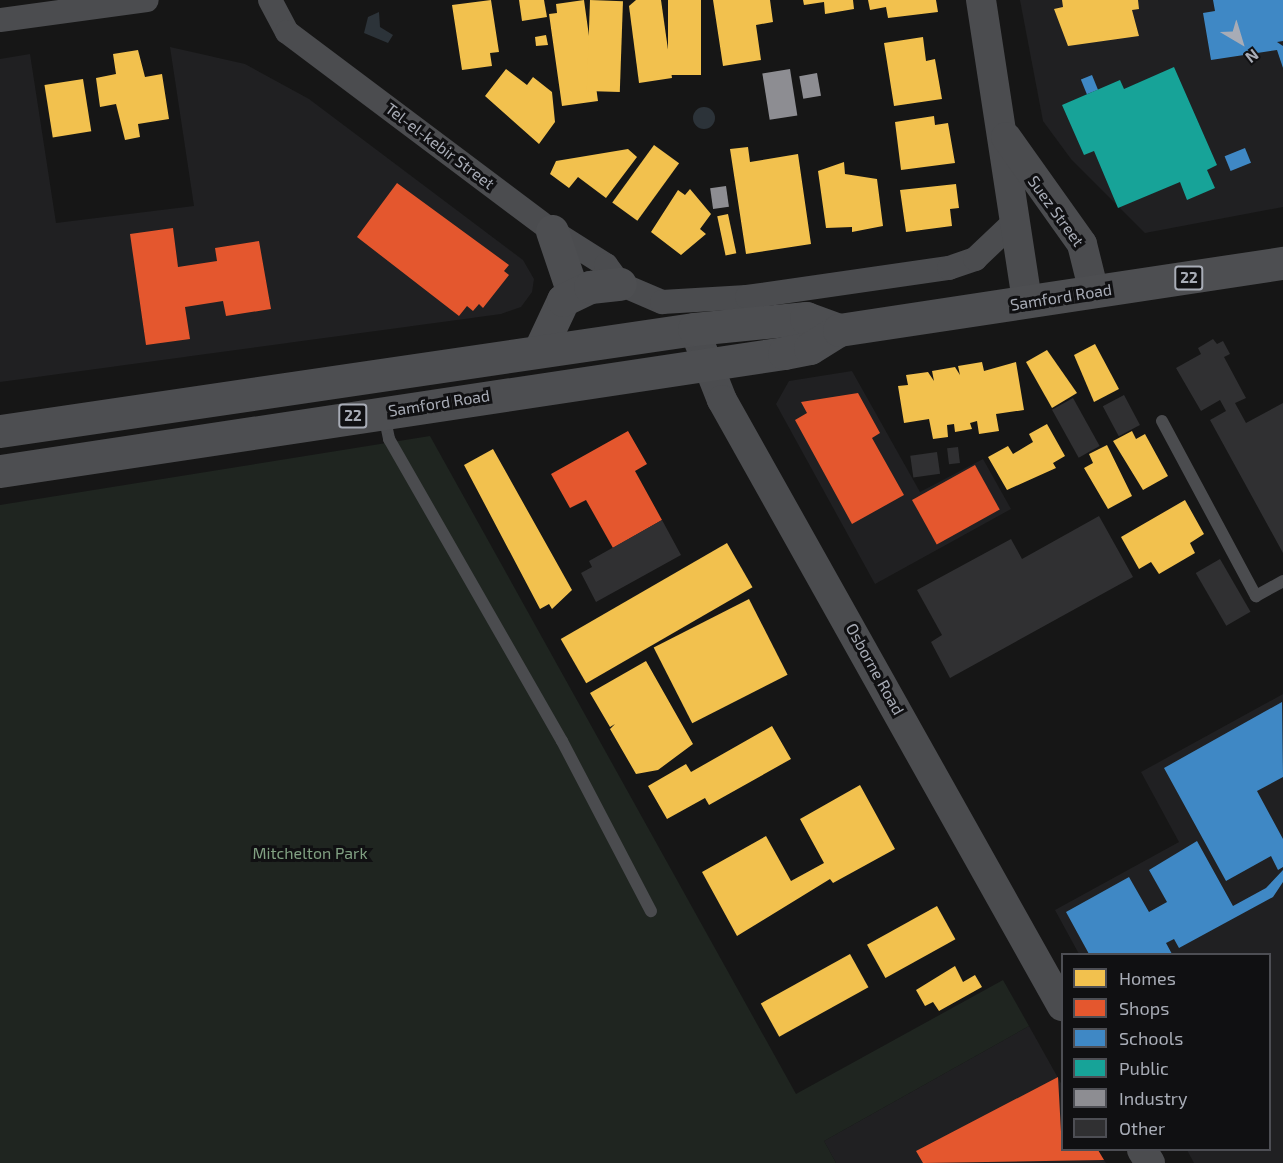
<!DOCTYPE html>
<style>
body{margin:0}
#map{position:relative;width:1283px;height:1163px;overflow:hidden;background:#161616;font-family:"Exo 2",sans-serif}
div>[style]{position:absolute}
.built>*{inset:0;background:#202022}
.green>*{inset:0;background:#1f2520}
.water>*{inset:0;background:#2c3339}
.round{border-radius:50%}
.homes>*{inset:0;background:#f2c14e;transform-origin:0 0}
.shops>*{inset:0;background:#e4572e;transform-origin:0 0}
.schools>*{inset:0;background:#3f88c5;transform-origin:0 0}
.public>*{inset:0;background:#17a398}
.industry>*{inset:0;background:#8d8d92;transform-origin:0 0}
.building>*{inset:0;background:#303032;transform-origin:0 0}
.service>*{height:12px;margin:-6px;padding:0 6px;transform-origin:6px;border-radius:6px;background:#4b4c4f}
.minor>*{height:24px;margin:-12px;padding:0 12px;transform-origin:12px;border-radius:12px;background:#4b4c4f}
.tertiary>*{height:30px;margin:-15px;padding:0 15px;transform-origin:15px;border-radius:15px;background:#4b4c4f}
.primary>*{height:33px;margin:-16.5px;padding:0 16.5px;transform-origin:16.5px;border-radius:16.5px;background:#4d4e51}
span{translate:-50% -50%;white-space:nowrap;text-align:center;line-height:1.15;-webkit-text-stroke:6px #101012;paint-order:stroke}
.shield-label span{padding:2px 4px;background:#101012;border:2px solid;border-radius:4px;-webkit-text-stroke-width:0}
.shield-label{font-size:15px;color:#a8acb6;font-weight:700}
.street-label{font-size:16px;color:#a8acb6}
.park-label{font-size:16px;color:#80a082}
.legend{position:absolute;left:1061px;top:953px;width:210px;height:198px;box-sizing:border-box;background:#101012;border:2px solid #4d4e54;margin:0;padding:8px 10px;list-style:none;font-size:18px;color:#a8acb6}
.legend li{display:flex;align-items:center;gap:12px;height:30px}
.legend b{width:30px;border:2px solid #4d4e54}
.north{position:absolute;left:1211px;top:12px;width:60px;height:60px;-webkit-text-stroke:4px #101012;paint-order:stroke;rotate:142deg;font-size:16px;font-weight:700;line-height:24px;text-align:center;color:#a8acb6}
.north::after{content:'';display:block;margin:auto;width:21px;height:27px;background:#a8acb6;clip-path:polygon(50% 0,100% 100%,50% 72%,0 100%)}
</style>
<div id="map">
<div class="built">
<div style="clip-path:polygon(1020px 0,1283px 0,1283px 207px,1145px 233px,1071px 159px,1043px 121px)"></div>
<div style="clip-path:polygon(170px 47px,245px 64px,309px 99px,523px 260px,534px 279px,532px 292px,521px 307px,501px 314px,0 382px,0 59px,30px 54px,56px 223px,194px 206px)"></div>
<div style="clip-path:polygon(852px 371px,920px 492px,983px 459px,1011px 509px,875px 584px,776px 404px,789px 381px)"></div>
<div style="clip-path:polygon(1283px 694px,1283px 1163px,1194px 1163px,1187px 1150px,1270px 1150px,1270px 954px,1079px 954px,1055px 910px,1179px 842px,1141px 772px)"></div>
<div style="clip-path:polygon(1029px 1026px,1062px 1085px,1062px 1150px,1098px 1150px,1106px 1163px,836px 1163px,824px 1141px)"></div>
</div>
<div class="green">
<div style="clip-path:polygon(430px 436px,796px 1094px,1003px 980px,1029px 1026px,824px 1141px,836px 1163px,0 1163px,0 505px)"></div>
</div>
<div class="water">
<div style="clip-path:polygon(379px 12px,380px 27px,393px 35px,388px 43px,364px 33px,368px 17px)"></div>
<div class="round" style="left:693px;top:107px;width:22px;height:22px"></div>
</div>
<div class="homes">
<div style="clip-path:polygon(491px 0,499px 52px,490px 53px,492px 66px,462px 70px,452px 5px)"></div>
<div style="clip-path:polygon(519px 0,544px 0,547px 17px,522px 21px)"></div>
<div style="clip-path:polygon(584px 0,598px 101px,562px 106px,549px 14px,557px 13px,556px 4px)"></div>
<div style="left:590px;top:0;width:33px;height:91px;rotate:2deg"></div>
<div style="clip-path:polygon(636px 0,661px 0,672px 78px,639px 83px,629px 6px)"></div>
<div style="left:668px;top:0;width:33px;height:75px"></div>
<div style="clip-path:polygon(713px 0,770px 0,773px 22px,756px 25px,761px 60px,723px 66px)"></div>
<div style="clip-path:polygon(803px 0,853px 0,854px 9px,825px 14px,824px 2px,804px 5px)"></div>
<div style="clip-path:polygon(868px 0,936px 0,938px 12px,888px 18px,886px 7px,870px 10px)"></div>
<div style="clip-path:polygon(1062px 0,1138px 0,1139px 9px,1132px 10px,1139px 36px,1068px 46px,1054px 9px,1063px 7px)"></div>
<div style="clip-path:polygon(546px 35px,548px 45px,536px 46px,535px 37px)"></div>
<div style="clip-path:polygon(923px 37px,926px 61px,935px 59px,942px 99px,894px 106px,884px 43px)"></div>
<div style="clip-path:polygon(138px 50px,145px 77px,162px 74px,169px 119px,138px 124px,140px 137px,125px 140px,116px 104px,100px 107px,96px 78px,116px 74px,113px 54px)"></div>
<div style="clip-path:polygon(506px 69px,527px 85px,533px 77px,552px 92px,555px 122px,539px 144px,485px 96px)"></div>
<div style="left:83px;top:79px;width:53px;height:39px;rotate:81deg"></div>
<div style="clip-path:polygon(934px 116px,935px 125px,948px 123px,955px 163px,901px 170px,895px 122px)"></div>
<div style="left:654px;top:145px;width:31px;height:71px;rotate:36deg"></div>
<div style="clip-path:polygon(748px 147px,750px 162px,798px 154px,811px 244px,746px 254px,730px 149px)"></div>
<div style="clip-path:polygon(628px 149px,637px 157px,606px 198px,578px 177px,569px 188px,550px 174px,556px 161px)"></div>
<div style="clip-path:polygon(844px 162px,845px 174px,877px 179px,883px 226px,852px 232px,852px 227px,826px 228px,818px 171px)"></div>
<div style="clip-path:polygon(956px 184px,959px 208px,950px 209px,952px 226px,906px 232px,900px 190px)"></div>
<div style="clip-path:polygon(690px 189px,711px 214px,700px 229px,706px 234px,681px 255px,651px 232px,678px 190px,685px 195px)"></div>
<div style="left:728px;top:214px;width:40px;height:11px;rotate:78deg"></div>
<div style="clip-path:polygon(1095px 344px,1119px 389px,1094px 402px,1074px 355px)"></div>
<div style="clip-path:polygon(1047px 350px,1077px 393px,1052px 408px,1026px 362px)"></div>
<div style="clip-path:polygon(982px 362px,984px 371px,1016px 362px,1024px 410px,996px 414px,999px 431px,979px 434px,977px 421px,970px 423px,972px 429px,955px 432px,954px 424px,947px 425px,948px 437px,933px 439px,929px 419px,904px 423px,898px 386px,908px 385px,906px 375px,928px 372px,934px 381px,932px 371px,955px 367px,960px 375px,958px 366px)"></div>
<div style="clip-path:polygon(1047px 424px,1065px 456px,1053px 463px,1056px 468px,1007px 490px,988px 457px,1008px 446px,1013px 454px,1033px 442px,1029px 434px)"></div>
<div style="clip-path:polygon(1132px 431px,1136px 439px,1145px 434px,1168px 476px,1143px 490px,1113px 441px)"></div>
<div style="clip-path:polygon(1107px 445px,1132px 496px,1108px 509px,1084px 468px,1093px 463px,1089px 454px)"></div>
<div style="clip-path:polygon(493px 449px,572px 590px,552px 609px,549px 604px,540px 609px,464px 465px)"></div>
<div style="clip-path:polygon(1185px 500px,1204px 534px,1190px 543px,1195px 553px,1159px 574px,1151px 562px,1139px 569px,1121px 537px)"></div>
<div style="left:727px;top:543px;width:51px;height:192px;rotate:60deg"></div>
<div style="left:749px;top:599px;width:85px;height:107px;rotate:63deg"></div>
<div style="clip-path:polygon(646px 661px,693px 744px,658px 770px,636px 774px,610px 729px,615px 724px,610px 727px,590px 693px)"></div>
<div style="clip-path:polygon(772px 726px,791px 759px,709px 805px,705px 798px,667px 819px,648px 786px,686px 764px,691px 772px)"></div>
<div style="clip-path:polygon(860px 785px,895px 849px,833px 883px,830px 879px,737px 936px,702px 872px,766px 836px,791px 881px,824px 863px,800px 819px)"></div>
<div style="left:937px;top:906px;width:38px;height:80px;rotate:61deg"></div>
<div style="left:850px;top:954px;width:38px;height:102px;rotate:61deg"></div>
<div style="clip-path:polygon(955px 966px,963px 982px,975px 975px,982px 987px,939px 1011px,933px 1002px,925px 1006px,916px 990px)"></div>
</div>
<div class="shops">
<div style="clip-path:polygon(397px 183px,509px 265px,504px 271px,509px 275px,483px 308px,479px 304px,473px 311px,467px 306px,459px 316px,357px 237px)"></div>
<div style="clip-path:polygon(173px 228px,178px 267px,217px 261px,215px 248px,259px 241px,271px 309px,226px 316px,223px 301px,185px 307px,190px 339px,146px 345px,130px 234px)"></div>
<div style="clip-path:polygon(858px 393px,880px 433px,872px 438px,904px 495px,852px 524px,795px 420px,807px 413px,801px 402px)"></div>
<div style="clip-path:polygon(628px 431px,647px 464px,635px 471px,662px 520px,613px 548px,586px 500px,570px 508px,551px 474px)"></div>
<div style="left:975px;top:465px;width:51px;height:72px;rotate:61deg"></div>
<div style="clip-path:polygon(1058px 1077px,1062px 1150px,1098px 1150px,1104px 1160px,923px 1163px,916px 1151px)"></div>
</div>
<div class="schools">
<div style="clip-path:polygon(1213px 0,1283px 0,1283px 41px,1277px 42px,1283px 46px,1283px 68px,1277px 50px,1211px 60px,1203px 13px,1215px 11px)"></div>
<div style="left:1092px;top:75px;width:16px;height:12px;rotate:68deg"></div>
<div style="left:1245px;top:148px;width:16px;height:22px;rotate:68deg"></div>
<div style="clip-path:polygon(1282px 702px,1283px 777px,1257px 791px,1283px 839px,1283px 867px,1278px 870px,1271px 856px,1226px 881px,1164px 768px)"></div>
<div style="clip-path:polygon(1197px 841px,1233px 906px,1266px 888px,1283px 870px,1283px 882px,1273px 897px,1179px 948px,1174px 939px,1166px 943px,1172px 954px,1089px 954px,1066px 912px,1129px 877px,1149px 912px,1167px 902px,1149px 870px)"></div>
</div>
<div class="public">
<div style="clip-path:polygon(1174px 67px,1217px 165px,1207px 170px,1215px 188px,1187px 200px,1180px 182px,1118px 208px,1094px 151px,1084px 155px,1062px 105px,1120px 80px,1124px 89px)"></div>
</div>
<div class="industry">
<div style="left:790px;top:69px;width:47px;height:28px;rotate:81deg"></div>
<div style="left:817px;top:73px;width:23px;height:18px;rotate:80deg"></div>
<div style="left:726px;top:186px;width:21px;height:16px;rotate:82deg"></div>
</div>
<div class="building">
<div style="clip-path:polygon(1213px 339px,1217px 344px,1223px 341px,1230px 354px,1224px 357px,1246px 398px,1235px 403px,1246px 423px,1283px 403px,1283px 553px,1210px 420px,1226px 411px,1220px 400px,1201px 411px,1176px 368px,1201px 354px,1198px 348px)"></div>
<div style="left:1124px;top:395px;width:34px;height:24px;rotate:62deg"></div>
<div style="left:1073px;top:398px;width:55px;height:24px;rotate:61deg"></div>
<div style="left:958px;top:447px;width:16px;height:11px;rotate:83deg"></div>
<div style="left:937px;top:452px;width:22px;height:27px;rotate:82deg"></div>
<div style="clip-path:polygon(1099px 516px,1133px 577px,950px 678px,931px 642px,942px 635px,917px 590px,1011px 539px,1022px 559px)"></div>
<div style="clip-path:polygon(662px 520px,681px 555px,596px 602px,581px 573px,592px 567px,589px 561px)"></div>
<div style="left:1220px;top:559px;width:61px;height:28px;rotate:60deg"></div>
</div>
<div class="service">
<div style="left:384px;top:415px;width:25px;rotate:78deg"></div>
<div style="left:389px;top:439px;width:348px;rotate:60.2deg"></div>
<div style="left:562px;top:741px;width:192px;rotate:62.4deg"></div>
<div style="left:1162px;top:421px;width:199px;rotate:61.8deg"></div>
<div style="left:1256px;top:596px;width:31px;rotate:-29deg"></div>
</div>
<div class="minor">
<div style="left:270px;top:0;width:36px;rotate:62deg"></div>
<div style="left:287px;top:32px;width:331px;rotate:36.9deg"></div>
<div style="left:552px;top:231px;width:64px;rotate:32.2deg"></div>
<div style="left:606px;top:265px;width:24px;rotate:54deg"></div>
<div style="left:620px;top:284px;width:46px;rotate:23.2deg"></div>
<div style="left:662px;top:302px;width:85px;rotate:-3.4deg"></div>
<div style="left:747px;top:297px;width:204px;rotate:-8.2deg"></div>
<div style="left:949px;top:268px;width:28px;rotate:-19deg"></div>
<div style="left:975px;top:259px;width:52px;rotate:-43.5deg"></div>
<div style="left:0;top:20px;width:148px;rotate:-7.7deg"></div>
</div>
<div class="tertiary">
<div style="left:981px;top:0;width:305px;rotate:81.3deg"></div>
<div style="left:1006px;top:137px;width:131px;rotate:54.6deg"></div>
<div style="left:1082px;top:244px;width:49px;rotate:76deg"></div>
<div style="left:694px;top:329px;width:76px;rotate:68.5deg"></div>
<div style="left:722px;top:400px;width:695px;rotate:60.71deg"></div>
<div style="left:1142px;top:1150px;width:15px;rotate:58deg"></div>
</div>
<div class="primary">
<div style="left:552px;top:231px;width:65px;rotate:71.3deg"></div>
<div style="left:541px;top:347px;width:52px;rotate:-64.9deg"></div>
<div style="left:563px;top:300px;width:30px;rotate:-26deg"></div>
<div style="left:590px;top:287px;width:30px;rotate:-6deg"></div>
<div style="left:0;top:431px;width:701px;rotate:-8.36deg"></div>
<div style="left:694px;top:329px;width:113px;rotate:-5.6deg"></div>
<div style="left:806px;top:318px;width:35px;rotate:20deg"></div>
<div style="left:0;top:471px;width:793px;rotate:-8.56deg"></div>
<div style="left:784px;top:353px;width:26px;rotate:-11deg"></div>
<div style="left:810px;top:348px;width:34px;rotate:-32deg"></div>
<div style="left:839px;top:330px;width:449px;rotate:-8.6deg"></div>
</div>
<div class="shield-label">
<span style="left:1189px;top:278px">22</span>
<span style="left:353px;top:416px">22</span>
</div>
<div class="street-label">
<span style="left:440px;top:146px;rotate:37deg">Tel-el-kebir Street</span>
<span style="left:1056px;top:211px;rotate:54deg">Suez Street</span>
<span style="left:1061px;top:297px;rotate:-9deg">Samford Road</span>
<span style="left:439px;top:403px;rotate:-9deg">Samford Road</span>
<span style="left:875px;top:669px;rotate:61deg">Osborne Road</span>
</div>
<div class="park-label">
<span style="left:310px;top:853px">Mitchelton Park</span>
</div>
<ul class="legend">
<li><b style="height:16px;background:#f2c14e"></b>Homes</li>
<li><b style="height:16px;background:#e4572e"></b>Shops</li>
<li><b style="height:16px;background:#3f88c5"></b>Schools</li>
<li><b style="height:16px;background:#17a398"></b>Public</li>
<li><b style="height:16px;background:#8d8d92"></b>Industry</li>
<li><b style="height:16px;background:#303032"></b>Other</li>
</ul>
<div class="north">N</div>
</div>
